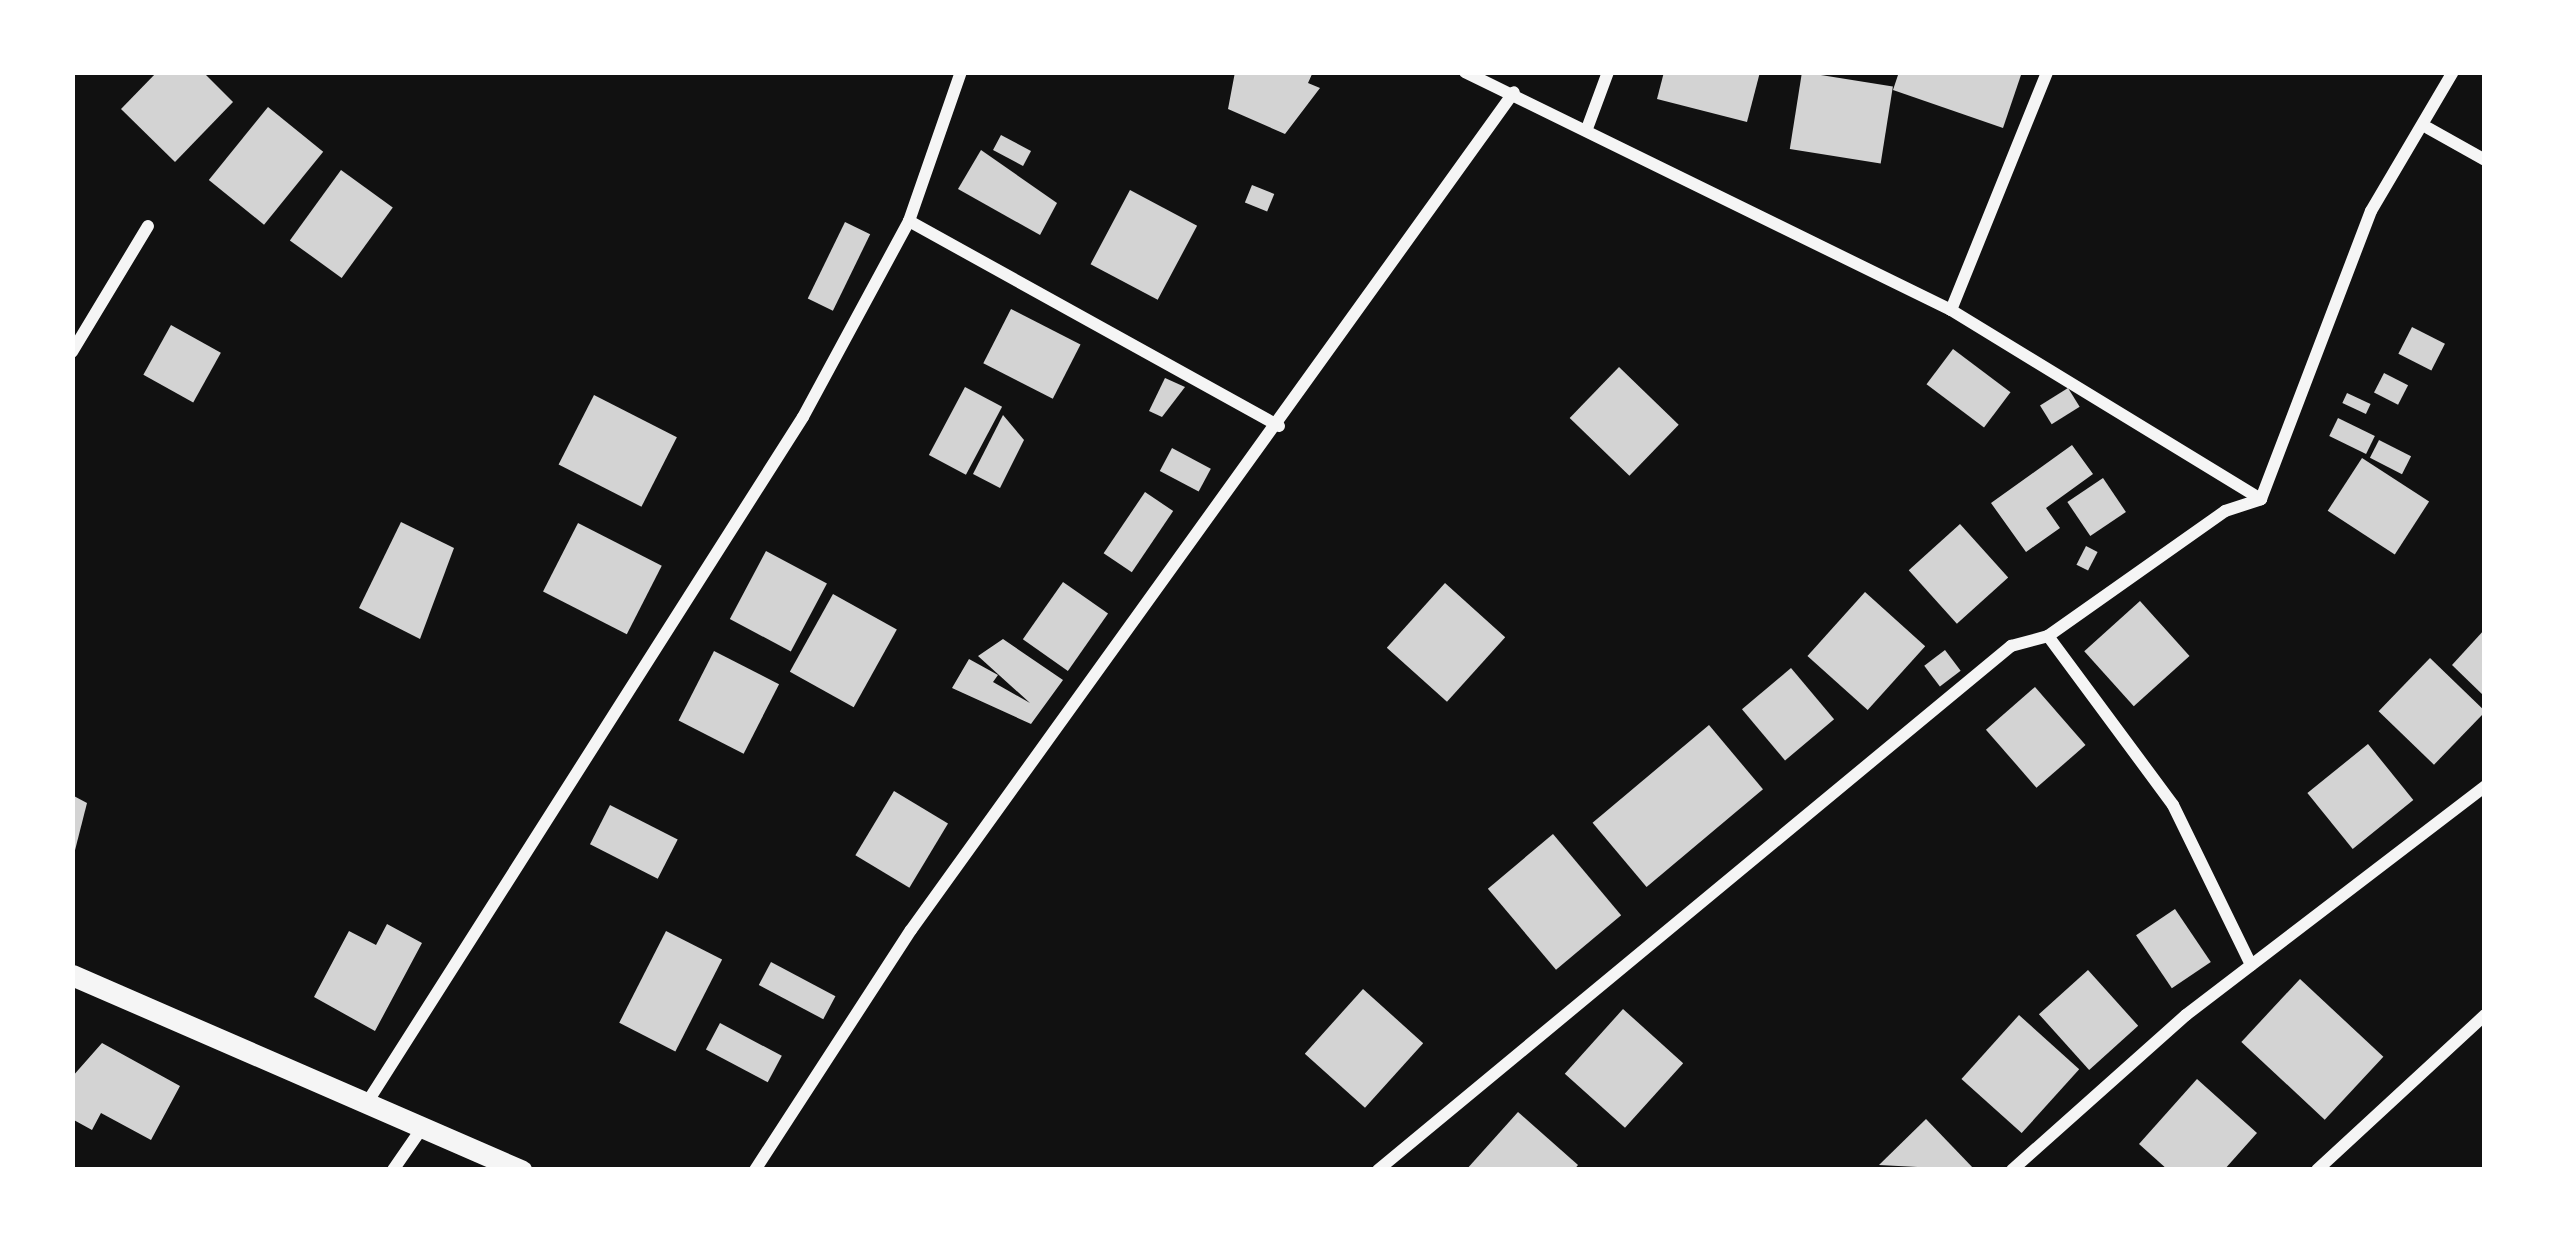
<!DOCTYPE html>
<style>
body{margin:0}
#map{position:relative;width:2557px;height:1242px;overflow:hidden;background:#111;font-family:"Space Grotesk",sans-serif}
div>[style]{position:absolute}
.building>*{inset:0;background:#d3d3d3;transform-origin:0 0}
.minor>*{height:12px;margin:-6px;padding:0 6px;transform-origin:6px;border-radius:6px;background:#f5f5f5}
.tertiary>*{height:21px;margin:-10.5px;padding:0 10.5px;transform-origin:10.5px;border-radius:10.5px;background:#f5f5f5}
span{translate:-50% -50%;white-space:nowrap;text-align:center;line-height:1.15;-webkit-text-stroke:12px #fff;paint-order:stroke}
.frame{position:absolute;inset:0;border:75px solid #fff;pointer-events:none}
</style>
<div id="map">
<div class="building">
<div style="clip-path:polygon(157px 72px,203px 72px,233px 102px,175px 162px,121px 109px)"></div>
<div style="clip-path:polygon(1235px 72px,1313px 72px,1308px 83px,1320px 88px,1285px 134px,1228px 109px)"></div>
<div style="clip-path:polygon(1664px 72px,1760px 72px,1747px 122px,1657px 99px)"></div>
<div style="left:1802px;top:72px;width:92px;height:78px;rotate:9deg"></div>
<div style="clip-path:polygon(1899px 72px,2022px 72px,2003px 128px,1893px 90px)"></div>
<div style="left:268px;top:107px;width:71px;height:94px;rotate:39deg"></div>
<div style="left:1001px;top:135px;width:34px;height:17px;rotate:28deg"></div>
<div style="clip-path:polygon(981px 150px,1057px 203px,1040px 235px,958px 189px)"></div>
<div style="left:341px;top:170px;width:64px;height:87px;rotate:36deg"></div>
<div style="left:1252px;top:185px;width:24px;height:19px;rotate:22deg"></div>
<div style="left:1130px;top:190px;width:76px;height:84px;rotate:28deg"></div>
<div style="left:845px;top:222px;width:28px;height:85px;rotate:26deg"></div>
<div style="left:1011px;top:309px;width:78px;height:61px;rotate:27deg"></div>
<div style="left:171px;top:325px;width:57px;height:57px;rotate:29deg"></div>
<div style="left:2412px;top:327px;width:37px;height:30px;rotate:27deg"></div>
<div style="left:1953px;top:349px;width:72px;height:44px;rotate:37deg"></div>
<div style="left:1619px;top:367px;width:83px;height:71px;rotate:44deg"></div>
<div style="left:2384px;top:373px;width:27px;height:22px;rotate:27deg"></div>
<div style="clip-path:polygon(1165px 378px,1185px 387px,1162px 417px,1149px 411px)"></div>
<div style="left:965px;top:387px;width:42px;height:77px;rotate:28deg"></div>
<div style="left:2068px;top:388px;width:22px;height:33px;rotate:58deg"></div>
<div style="left:2347px;top:393px;width:26px;height:11px;rotate:25deg"></div>
<div style="left:594px;top:395px;width:93px;height:78px;rotate:27deg"></div>
<div style="clip-path:polygon(1003px 415px,1024px 440px,1000px 488px,973px 474px)"></div>
<div style="left:2338px;top:418px;width:41px;height:20px;rotate:26deg"></div>
<div style="left:2379px;top:440px;width:36px;height:20px;rotate:27deg"></div>
<div style="clip-path:polygon(2072px 445px,2093px 474px,2046px 508px,2060px 528px,2026px 552px,1991px 503px)"></div>
<div style="left:1172px;top:448px;width:44px;height:26px;rotate:28deg"></div>
<div style="left:2362px;top:458px;width:80px;height:63px;rotate:33deg"></div>
<div style="left:2103px;top:478px;width:41px;height:43px;rotate:56deg"></div>
<div style="left:1145px;top:492px;width:34px;height:74px;rotate:34deg"></div>
<div style="clip-path:polygon(401px 522px,454px 548px,420px 639px,359px 608px)"></div>
<div style="left:578px;top:523px;width:94px;height:77px;rotate:27deg"></div>
<div style="left:1960px;top:524px;width:72px;height:69px;rotate:48deg"></div>
<div style="left:2086px;top:546px;width:13px;height:21px;rotate:27deg"></div>
<div style="left:766px;top:551px;width:69px;height:77px;rotate:28deg"></div>
<div style="left:1063px;top:582px;width:55px;height:70px;rotate:35deg"></div>
<div style="left:1445px;top:583px;width:81px;height:87px;rotate:42deg"></div>
<div style="left:1865px;top:592px;width:81px;height:86px;rotate:42deg"></div>
<div style="left:833px;top:594px;width:73px;height:89px;rotate:29deg"></div>
<div style="left:2140px;top:601px;width:74px;height:75px;rotate:48deg"></div>
<div style="clip-path:polygon(2485px 629px,2485px 697px,2452px 665px)"></div>
<div style="clip-path:polygon(1003px 639px,1063px 680px,1031px 724px,952px 688px,969px 659px,998px 675px,993px 682px,1030px 703px,978px 656px)"></div>
<div style="left:1945px;top:650px;width:26px;height:26px;rotate:53deg"></div>
<div style="left:714px;top:651px;width:73px;height:78px;rotate:27deg"></div>
<div style="left:2430px;top:658px;width:77px;height:74px;rotate:44deg"></div>
<div style="left:1791px;top:668px;width:67px;height:64px;rotate:50deg"></div>
<div style="left:2035px;top:687px;width:77px;height:65px;rotate:49deg"></div>
<div style="left:1709px;top:725px;width:84px;height:152px;rotate:50deg"></div>
<div style="left:2368px;top:744px;width:72px;height:78px;rotate:51deg"></div>
<div style="left:894px;top:791px;width:63px;height:75px;rotate:31deg"></div>
<div style="clip-path:polygon(72px 795px,87px 803px,72px 862px)"></div>
<div style="left:610px;top:805px;width:76px;height:44px;rotate:27deg"></div>
<div style="left:1553px;top:834px;width:106px;height:85px;rotate:50deg"></div>
<div style="left:2175px;top:909px;width:64px;height:47px;rotate:56deg"></div>
<div style="clip-path:polygon(387px 924px,422px 943px,375px 1031px,314px 997px,349px 931px,376px 945px)"></div>
<div style="left:666px;top:931px;width:63px;height:103px;rotate:27deg"></div>
<div style="left:771px;top:962px;width:73px;height:26px;rotate:28deg"></div>
<div style="left:2088px;top:970px;width:75px;height:66px;rotate:48deg"></div>
<div style="left:2300px;top:979px;width:114px;height:86px;rotate:43deg"></div>
<div style="left:1363px;top:989px;width:81px;height:87px;rotate:42deg"></div>
<div style="left:1623px;top:1009px;width:81px;height:87px;rotate:42deg"></div>
<div style="left:2019px;top:1015px;width:81px;height:86px;rotate:42deg"></div>
<div style="left:720px;top:1023px;width:70px;height:30px;rotate:28deg"></div>
<div style="clip-path:polygon(102px 1043px,180px 1086px,151px 1140px,101px 1113px,92px 1130px,72px 1119px,72px 1077px)"></div>
<div style="clip-path:polygon(2197px 1079px,2257px 1133px,2224px 1170px,2168px 1170px,2139px 1144px)"></div>
<div style="clip-path:polygon(1518px 1112px,1578px 1165px,1574px 1170px,1466px 1170px)"></div>
<div style="clip-path:polygon(1926px 1119px,1975px 1170px,1879px 1165px)"></div>
</div>
<div class="minor">
<div style="left:1465px;top:72px;width:541px;rotate:26.09deg"></div>
<div style="left:1951px;top:310px;width:257px;rotate:-68deg"></div>
<div style="left:1588px;top:126px;width:58px;rotate:-69.7deg"></div>
<div style="left:2428px;top:128px;width:65px;rotate:29.3deg"></div>
<div style="left:909px;top:221px;width:423px;rotate:29deg"></div>
<div style="left:1951px;top:310px;width:363px;rotate:31.4deg"></div>
<div style="left:72px;top:352px;width:147px;rotate:-58.9deg"></div>
<div style="left:2048px;top:636px;width:210px;rotate:53.5deg"></div>
<div style="left:2173px;top:805px;width:178px;rotate:64deg"></div>
<div style="left:370px;top:1098px;width:807px;rotate:-57.55deg"></div>
<div style="left:803px;top:417px;width:223px;rotate:-61.6deg"></div>
<div style="left:909px;top:221px;width:158px;rotate:-70.8deg"></div>
<div style="left:393px;top:1170px;width:55px;rotate:-55.4deg"></div>
<div style="left:755px;top:1170px;width:286px;rotate:-57deg"></div>
<div style="left:911px;top:930px;width:1032px;rotate:-54.26deg"></div>
<div style="left:1378px;top:1170px;width:822px;rotate:-39.62deg"></div>
<div style="left:2011px;top:646px;width:38px;rotate:-15deg"></div>
<div style="left:2048px;top:636px;width:217px;rotate:-35.2deg"></div>
<div style="left:2225px;top:511px;width:38px;rotate:-18deg"></div>
<div style="left:2261px;top:499px;width:308px;rotate:-69.1deg"></div>
<div style="left:2371px;top:211px;width:161px;rotate:-59.5deg"></div>
<div style="left:2012px;top:1170px;width:233px;rotate:-41.7deg"></div>
<div style="left:2186px;top:1015px;width:377px;rotate:-37.4deg"></div>
<div style="left:2317px;top:1170px;width:229px;rotate:-42.7deg"></div>
</div>
<div class="tertiary">
<div style="left:72px;top:975px;width:490px;rotate:23.5deg"></div>
</div>
<div class="frame"></div>
</div>
